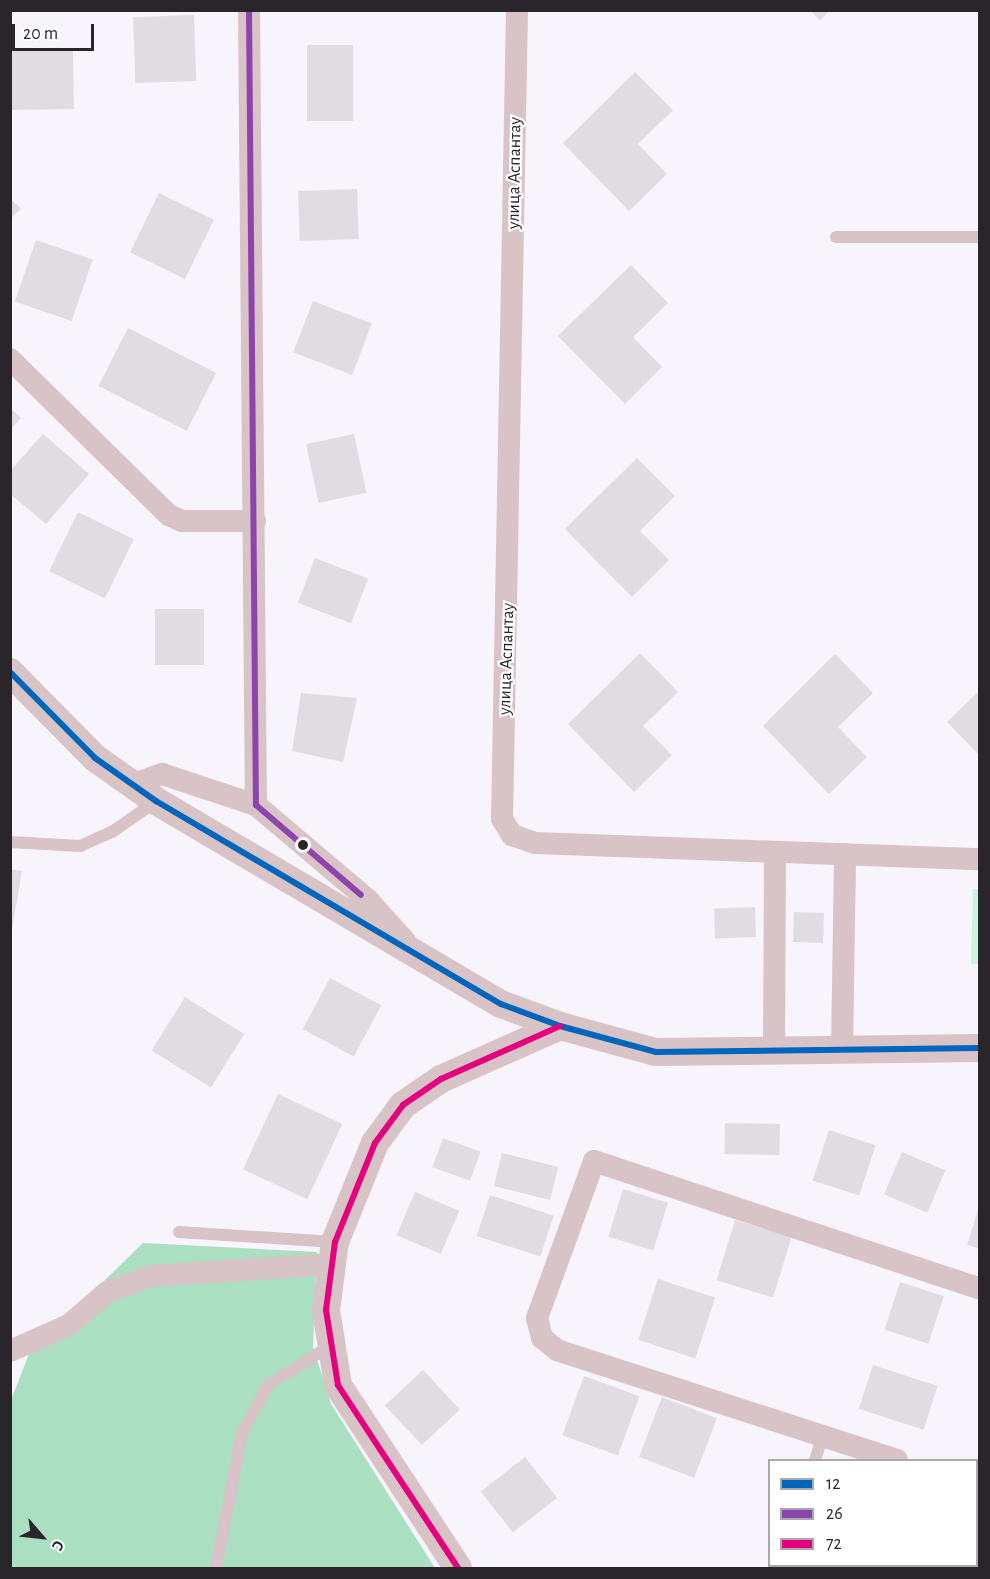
<!DOCTYPE html>
<meta charset="utf-8">
<style>
body{margin:0}
#map{position:relative;width:990px;height:1579px;overflow:hidden;background:#f8f4fb;font-family:"Alegreya Sans",sans-serif}
div>[style]{position:absolute}
.green>*{inset:0;background:#cbf4db}
.forest>*{inset:0;background:#abdfc1}
.building>*{inset:0;background:#e0dce2;transform-origin:0 0}
.service>*{height:12px;margin:-6px;padding:0 6px;transform-origin:6px;border-radius:6px;background:#d8c3c6}
.minor>*{height:22px;margin:-11px;padding:0 11px;transform-origin:11px;border-radius:11px;background:#d8c3c6}
.tertiary>*{height:28px;margin:-14px;padding:0 14px;transform-origin:14px;border-radius:14px;background:#d8c3c6}
.bus-1>*{height:6px;margin:-3px;padding:0 3px;transform-origin:3px;border-radius:3px;background:#0065bd}
.bus-2>*{height:6px;margin:-3px;padding:0 3px;transform-origin:3px;border-radius:3px;background:#8e44ad}
.bus-3>*{height:6px;margin:-3px;padding:0 3px;transform-origin:3px;border-radius:3px;background:#e5007d}
.dots>*{width:16px;height:16px;translate:-50% -50%;box-sizing:border-box;border:3px solid #fff;border-radius:50%}
span{translate:-50% -50%;white-space:nowrap;text-align:center;line-height:1.15;-webkit-text-stroke:4.5px #fff;paint-order:stroke}
.street-label{font-size:18px;color:#29252b}
.frame{position:absolute;inset:0;border:12px solid #29252b;pointer-events:none}
.legend{position:absolute;left:768px;top:1459px;width:210px;height:108px;box-sizing:border-box;background:#fff;border:2px solid #a9a8aa;margin:0;padding:8px 10px;list-style:none;font-size:18px;color:#29252b}
.legend li{display:flex;align-items:center;gap:12px;height:30px}
.legend b{width:30px;border:2px solid #a9a8aa}
.north{position:absolute;left:12px;top:1507px;width:60px;height:60px;-webkit-text-stroke:4px #fff;paint-order:stroke;rotate:118deg;font-size:16px;font-weight:700;line-height:24px;text-align:center;color:#29252b}
.north::after{content:'';display:block;margin:auto;width:21px;height:27px;background:#29252b;clip-path:polygon(50% 0,100% 100%,50% 72%,0 100%)}
.scale{position:absolute;left:12px;top:24px;width:82px;height:27px;box-sizing:border-box;border:3px solid #29252b;border-top:0;padding-left:8px;font-size:18px;line-height:21px;white-space:nowrap;color:#29252b;-webkit-text-stroke:4px #fff;paint-order:stroke}
</style>
<div id="map">
<div class="green">
<div style="clip-path:polygon(973px 889px,979px 889px,979px 964px,971px 964px)"></div>
</div>
<div class="forest">
<div style="clip-path:polygon(143px 1243px,317px 1252px,313px 1347px,331px 1404px,435px 1568px,11px 1568px,11px 1400px,29px 1354px)"></div>
</div>
<div class="building">
<div style="clip-path:polygon(810px 10px,830px 10px,820px 21px)"></div>
<div style="left:194px;top:15px;width:66px;height:61px;rotate:88deg"></div>
<div style="left:307px;top:45px;width:46px;height:76px"></div>
<div style="left:73px;top:50px;width:59px;height:63px;rotate:89deg"></div>
<div style="clip-path:polygon(635px 72px,673px 110px,638px 144px,667px 174px,629px 211px,563px 143px)"></div>
<div style="left:357px;top:189px;width:50px;height:59px;rotate:88deg"></div>
<div style="left:159px;top:193px;width:61px;height:66px;rotate:26deg"></div>
<div style="clip-path:polygon(10px 198px,21px 209px,10px 219px)"></div>
<div style="left:36px;top:240px;width:60px;height:65px;rotate:19deg"></div>
<div style="clip-path:polygon(631px 265px,668px 303px,633px 337px,662px 367px,625px 404px,558px 336px)"></div>
<div style="left:313px;top:301px;width:63px;height:55px;rotate:21deg"></div>
<div style="left:128px;top:328px;width:99px;height:65px;rotate:27deg"></div>
<div style="clip-path:polygon(10px 408px,21px 418px,10px 430px)"></div>
<div style="clip-path:polygon(43px 434px,89px 474px,46px 524px,10px 494px,10px 471px)"></div>
<div style="left:354px;top:434px;width:60px;height:49px;rotate:78deg"></div>
<div style="clip-path:polygon(637px 458px,675px 496px,640px 531px,669px 560px,632px 597px,565px 529px)"></div>
<div style="left:78px;top:512px;width:62px;height:66px;rotate:26deg"></div>
<div style="left:315px;top:558px;width:57px;height:48px;rotate:21deg"></div>
<div style="left:155px;top:609px;width:49px;height:56px"></div>
<div style="clip-path:polygon(640px 653px,678px 692px,643px 726px,672px 755px,634px 792px,568px 724px)"></div>
<div style="clip-path:polygon(835px 654px,873px 693px,838px 727px,867px 757px,829px 794px,763px 726px)"></div>
<div style="clip-path:polygon(980px 690px,980px 756px,947px 722px)"></div>
<div style="clip-path:polygon(301px 693px,357px 698px,343px 762px,292px 751px)"></div>
<div style="clip-path:polygon(10px 869px,22px 871px,12px 929px,10px 929px)"></div>
<div style="left:755px;top:907px;width:30px;height:41px;rotate:88deg"></div>
<div style="left:794px;top:912px;width:30px;height:30px;rotate:2deg"></div>
<div style="left:330px;top:978px;width:58px;height:58px;rotate:28deg"></div>
<div style="left:185px;top:997px;width:70px;height:63px;rotate:32deg"></div>
<div style="left:278px;top:1094px;width:71px;height:83px;rotate:25deg"></div>
<div style="left:725px;top:1123px;width:55px;height:31px;rotate:1deg"></div>
<div style="left:829px;top:1130px;width:49px;height:53px;rotate:18deg"></div>
<div style="left:443px;top:1138px;width:40px;height:31px;rotate:20deg"></div>
<div style="left:902px;top:1152px;width:47px;height:46px;rotate:23deg"></div>
<div style="left:502px;top:1153px;width:58px;height:34px;rotate:14deg"></div>
<div style="left:623px;top:1189px;width:47px;height:50px;rotate:17deg"></div>
<div style="left:415px;top:1192px;width:48px;height:47px;rotate:23deg"></div>
<div style="left:490px;top:1195px;width:67px;height:43px;rotate:18deg"></div>
<div style="clip-path:polygon(979px 1207px,980px 1207px,980px 1249px,967px 1245px)"></div>
<div style="left:735px;top:1220px;width:59px;height:63px;rotate:17deg"></div>
<div style="left:658px;top:1279px;width:60px;height:64px;rotate:18deg"></div>
<div style="left:900px;top:1282px;width:46px;height:50px;rotate:18deg"></div>
<div style="left:873px;top:1365px;width:68px;height:46px;rotate:18deg"></div>
<div style="left:423px;top:1370px;width:54px;height:52px;rotate:47deg"></div>
<div style="left:584px;top:1376px;width:59px;height:63px;rotate:20deg"></div>
<div style="left:662px;top:1397px;width:59px;height:64px;rotate:21deg"></div>
<div style="left:525px;top:1457px;width:52px;height:56px;rotate:52deg"></div>
</div>
<div class="service">
<div style="left:836px;top:237px;width:144px"></div>
<div style="left:10px;top:842px;width:70px;rotate:3.3deg"></div>
<div style="left:80px;top:846px;width:35px;rotate:-24deg"></div>
<div style="left:112px;top:832px;width:52px;rotate:-34.9deg"></div>
<div style="left:179px;top:1232px;width:156px;rotate:3.7deg"></div>
<div style="left:815px;top:1460px;width:25px;rotate:-72deg"></div>
<div style="left:216px;top:1568px;width:137px;rotate:-79.1deg"></div>
<div style="left:242px;top:1433px;width:55px;rotate:-61.6deg"></div>
<div style="left:268px;top:1385px;width:71px;rotate:-32.3deg"></div>
<div style="left:777px;top:1568px;width:2px;rotate:-63deg"></div>
</div>
<div class="minor">
<div style="left:249px;top:10px;width:795px;rotate:89.5deg"></div>
<div style="left:256px;top:805px;width:148px;rotate:40.3deg"></div>
<div style="left:369px;top:901px;width:54px;rotate:48deg"></div>
<div style="left:517px;top:10px;width:809px;rotate:91.06deg"></div>
<div style="left:502px;top:819px;width:19px;rotate:58deg"></div>
<div style="left:512px;top:835px;width:24px;rotate:19deg"></div>
<div style="left:535px;top:843px;width:445px;rotate:2.1deg"></div>
<div style="left:10px;top:359px;width:223px;rotate:44.5deg"></div>
<div style="left:169px;top:515px;width:14px;rotate:25deg"></div>
<div style="left:182px;top:521px;width:73px"></div>
<div style="left:134px;top:784px;width:30px;rotate:-20deg"></div>
<div style="left:162px;top:774px;width:99px;rotate:18.3deg"></div>
<div style="left:842px;top:1050px;width:196px;rotate:-89.1deg"></div>
<div style="left:774px;top:1051px;width:198px;rotate:-89.7deg"></div>
<div style="left:10px;top:1351px;width:64px;rotate:-23.8deg"></div>
<div style="left:69px;top:1325px;width:50px;rotate:-41deg"></div>
<div style="left:107px;top:1292px;width:47px;rotate:-20deg"></div>
<div style="left:151px;top:1276px;width:182px;rotate:-3.8deg"></div>
<div style="left:897px;top:1460px;width:357px;rotate:-162.1deg"></div>
<div style="left:557px;top:1350px;width:19px;rotate:-141deg"></div>
<div style="left:542px;top:1338px;width:21px;rotate:-104deg"></div>
<div style="left:537px;top:1318px;width:167px;rotate:-70deg"></div>
<div style="left:594px;top:1161px;width:407px;rotate:18.3deg"></div>
<div style="left:976px;top:1487px;width:4px;rotate:14deg"></div>
</div>
<div class="tertiary">
<div style="left:10px;top:672px;width:121px;rotate:45.3deg"></div>
<div style="left:95px;top:758px;width:75px;rotate:35.2deg"></div>
<div style="left:156px;top:801px;width:400px;rotate:30.5deg"></div>
<div style="left:501px;top:1004px;width:63px;rotate:20.4deg"></div>
<div style="left:560px;top:1026px;width:99px;rotate:15.2deg"></div>
<div style="left:656px;top:1052px;width:324px;rotate:-0.7deg"></div>
<div style="left:458px;top:1568px;width:219px;rotate:-123.3deg"></div>
<div style="left:338px;top:1385px;width:76px;rotate:-99.1deg"></div>
<div style="left:326px;top:1310px;width:69px;rotate:-82.5deg"></div>
<div style="left:335px;top:1242px;width:107px;rotate:-68deg"></div>
<div style="left:375px;top:1143px;width:47px;rotate:-53.6deg"></div>
<div style="left:403px;top:1105px;width:46px;rotate:-34.4deg"></div>
<div style="left:441px;top:1079px;width:130px;rotate:-24deg"></div>
</div>
<div class="bus-1">
<div style="left:10px;top:672px;width:121px;rotate:45.3deg"></div>
<div style="left:95px;top:758px;width:75px;rotate:35.2deg"></div>
<div style="left:156px;top:801px;width:400px;rotate:30.5deg"></div>
<div style="left:501px;top:1004px;width:63px;rotate:20.4deg"></div>
<div style="left:560px;top:1026px;width:99px;rotate:15.2deg"></div>
<div style="left:656px;top:1052px;width:324px;rotate:-0.7deg"></div>
</div>
<div class="bus-2">
<div style="left:249px;top:10px;width:795px;rotate:89.5deg"></div>
<div style="left:256px;top:805px;width:138px;rotate:40.6deg"></div>
</div>
<div class="bus-3">
<div style="left:458px;top:1568px;width:219px;rotate:-123.3deg"></div>
<div style="left:338px;top:1385px;width:76px;rotate:-99.1deg"></div>
<div style="left:326px;top:1310px;width:69px;rotate:-82.5deg"></div>
<div style="left:335px;top:1242px;width:107px;rotate:-68deg"></div>
<div style="left:375px;top:1143px;width:47px;rotate:-53.6deg"></div>
<div style="left:403px;top:1105px;width:46px;rotate:-34.4deg"></div>
<div style="left:441px;top:1079px;width:130px;rotate:-24deg"></div>
</div>
<div class="dots">
<div style="left:303px;top:845px;background:#29252b"></div>
</div>
<div class="street-label">
<span style="left:515px;top:173px;rotate:-89deg">улица Аспантау</span>
<span style="left:507px;top:659px;rotate:-88deg">улица Аспантау</span>
</div>
<div class="frame"></div>
<ul class="legend">
<li><b style="height:8px;background:#0065bd"></b>12</li>
<li><b style="height:8px;background:#8e44ad"></b>26</li>
<li><b style="height:8px;background:#e5007d"></b>72</li>
</ul>
<div class="north">С</div>
<div class="scale">20 m</div>
</div>
